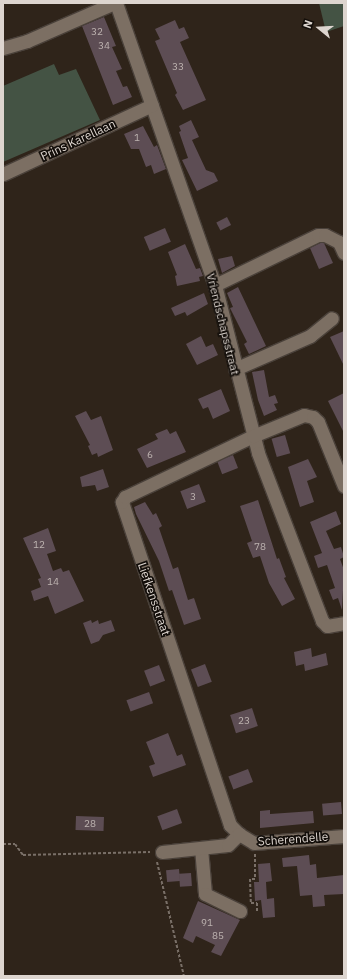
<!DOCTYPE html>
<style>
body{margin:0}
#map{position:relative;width:347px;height:979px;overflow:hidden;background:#2f241a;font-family:"IBM Plex Sans",sans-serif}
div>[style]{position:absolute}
.green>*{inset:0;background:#445344}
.building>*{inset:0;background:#5d4d54;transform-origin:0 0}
.path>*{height:2px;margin-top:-1px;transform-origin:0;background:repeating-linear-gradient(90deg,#7a7068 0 3px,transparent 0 5px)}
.roads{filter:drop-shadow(1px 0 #4a413a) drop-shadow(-1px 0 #4a413a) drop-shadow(0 1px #4a413a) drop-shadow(0 -1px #4a413a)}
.minor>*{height:13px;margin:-6.5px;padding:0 6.5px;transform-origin:6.5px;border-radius:6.5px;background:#7c6f63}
span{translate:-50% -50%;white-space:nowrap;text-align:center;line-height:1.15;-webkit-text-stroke:3.5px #130e0a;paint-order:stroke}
.number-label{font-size:10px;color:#bdb3b0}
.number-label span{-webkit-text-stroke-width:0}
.street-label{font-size:12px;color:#ddd5cf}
.frame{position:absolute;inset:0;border:4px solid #ddd5cf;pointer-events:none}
.north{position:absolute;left:299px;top:8px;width:40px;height:40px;-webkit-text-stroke:3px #130e0a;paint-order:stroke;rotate:288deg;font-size:11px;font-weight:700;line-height:16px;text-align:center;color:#ddd5cf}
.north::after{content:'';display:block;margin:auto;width:14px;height:18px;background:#ddd5cf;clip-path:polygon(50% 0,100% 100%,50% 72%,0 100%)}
</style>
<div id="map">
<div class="green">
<div style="clip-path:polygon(319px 3px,344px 3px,344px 26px,326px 32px)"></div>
<div style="clip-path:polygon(54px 64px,59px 75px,76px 69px,100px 120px,3px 162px,3px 86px)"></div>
</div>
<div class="building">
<div style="clip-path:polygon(104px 17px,116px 46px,112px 47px,122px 69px,116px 71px,123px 87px,127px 86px,132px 97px,113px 105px,82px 26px)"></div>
<div style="clip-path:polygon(175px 20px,179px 29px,184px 27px,189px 38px,180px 42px,206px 100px,183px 110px,175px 95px,177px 93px,155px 41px,160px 39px,155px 29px)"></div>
<div style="clip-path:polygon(191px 120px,199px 137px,192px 140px,206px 170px,214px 173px,218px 181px,197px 191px,182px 160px,188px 158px,179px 132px,181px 131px,179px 126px)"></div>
<div style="clip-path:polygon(143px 126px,154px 147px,157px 145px,166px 169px,154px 174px,151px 165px,146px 167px,139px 149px,131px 149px,124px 134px)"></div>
<div style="left:227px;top:217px;width:9px;height:12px;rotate:63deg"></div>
<div style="left:165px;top:228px;width:15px;height:23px;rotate:67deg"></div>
<div style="clip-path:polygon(320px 243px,324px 243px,333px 263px,319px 269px,310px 248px)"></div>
<div style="clip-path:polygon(185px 244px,196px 269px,200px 268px,203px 276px,199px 277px,200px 281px,177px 286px,175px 276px,177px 275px,168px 252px)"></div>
<div style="clip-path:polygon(232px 256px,235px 266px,222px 273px,218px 259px)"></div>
<div style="clip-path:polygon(238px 287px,266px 346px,249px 354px,244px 344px,247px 342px,230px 308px,233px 307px,227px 293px)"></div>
<div style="clip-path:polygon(204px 293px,208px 304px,187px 316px,185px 312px,175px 316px,171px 308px)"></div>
<div style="clip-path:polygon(344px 331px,344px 366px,330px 337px)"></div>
<div style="clip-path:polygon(201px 336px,206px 347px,213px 344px,218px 355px,197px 365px,186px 344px)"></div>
<div style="clip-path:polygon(264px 370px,269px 397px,275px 395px,278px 403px,274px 404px,277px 410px,264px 416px,258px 400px,252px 372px)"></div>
<div style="clip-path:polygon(221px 389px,230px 411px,213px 419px,208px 407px,203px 409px,198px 399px)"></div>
<div style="clip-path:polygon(344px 393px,344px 433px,328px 401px)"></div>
<div style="clip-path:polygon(86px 411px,91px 420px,101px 416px,113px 450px,98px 457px,97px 453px,92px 455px,88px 446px,90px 445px,75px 416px)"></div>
<div style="clip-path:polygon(167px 429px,170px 434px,176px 431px,186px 452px,147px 468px,137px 449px,158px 439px,155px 434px)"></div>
<div style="left:285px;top:435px;width:19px;height:14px;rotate:74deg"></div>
<div style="left:233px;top:455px;width:14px;height:17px;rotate:69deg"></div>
<div style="clip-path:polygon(308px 459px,317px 477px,307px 481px,314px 502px,300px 507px,288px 467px)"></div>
<div style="clip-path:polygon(103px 469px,109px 487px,97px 491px,95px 485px,82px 487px,80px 477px)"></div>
<div style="left:199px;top:484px;width:19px;height:20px;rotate:69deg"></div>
<div style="clip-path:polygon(258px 500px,277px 559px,279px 558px,286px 577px,284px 578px,295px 599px,282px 606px,269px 583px,260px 556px,253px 558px,247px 543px,252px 541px,240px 506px)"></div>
<div style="clip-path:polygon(145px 502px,153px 515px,156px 513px,162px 526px,159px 528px,173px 569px,178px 567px,188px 600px,194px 598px,201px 619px,184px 625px,172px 590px,169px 591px,159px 561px,136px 514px,134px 507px)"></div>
<div style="clip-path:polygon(336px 511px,341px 524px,326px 531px,334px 549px,341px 547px,344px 557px,340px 559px,344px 570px,342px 610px,338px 598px,333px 600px,329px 590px,335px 588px,327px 565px,318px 568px,314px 556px,322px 553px,310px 522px)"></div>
<div style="clip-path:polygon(48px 528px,56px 551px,47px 554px,53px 571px,61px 568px,63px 572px,69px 570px,84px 601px,55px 614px,48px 596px,34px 601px,31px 591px,41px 587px,38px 579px,41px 578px,23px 538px)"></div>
<div style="clip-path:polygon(91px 620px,92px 623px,98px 620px,99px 624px,111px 620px,115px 631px,103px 635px,99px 641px,91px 644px,83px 623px)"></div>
<div style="clip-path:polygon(311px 648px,312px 657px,326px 653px,328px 665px,305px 671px,304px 664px,296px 666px,294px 652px)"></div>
<div style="left:205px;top:664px;width:19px;height:15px;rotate:69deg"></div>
<div style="left:159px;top:665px;width:17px;height:16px;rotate:69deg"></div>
<div style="left:149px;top:692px;width:12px;height:24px;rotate:70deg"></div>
<div style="left:252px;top:708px;width:19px;height:23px;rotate:72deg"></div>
<div style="clip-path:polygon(168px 733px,177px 756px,182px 754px,186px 765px,153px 777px,149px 766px,155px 764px,146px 742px)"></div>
<div style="left:248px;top:769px;width:14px;height:21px;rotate:69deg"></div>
<div style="left:341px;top:802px;width:12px;height:19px;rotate:85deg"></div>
<div style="left:177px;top:809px;width:15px;height:21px;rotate:70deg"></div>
<div style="clip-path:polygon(270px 810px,270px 814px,313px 811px,314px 823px,260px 828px,260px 811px)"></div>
<div style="left:76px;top:816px;width:28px;height:14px;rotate:2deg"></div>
<div style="clip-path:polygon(309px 855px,310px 865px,316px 864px,317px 878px,344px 875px,344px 894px,324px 895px,325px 906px,313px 907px,312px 895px,300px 896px,297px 866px,283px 867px,282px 858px)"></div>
<div style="clip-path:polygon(270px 863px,272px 881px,266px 882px,267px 899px,274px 898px,275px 917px,263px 918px,261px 900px,255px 901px,254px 882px,259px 882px,258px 864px)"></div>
<div style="left:179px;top:869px;width:12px;height:13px;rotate:85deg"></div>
<div style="left:191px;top:873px;width:13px;height:12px;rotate:86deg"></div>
<div style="clip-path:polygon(198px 901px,240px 920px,221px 956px,211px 952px,215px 945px,196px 936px,193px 943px,183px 938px)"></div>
</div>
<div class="path">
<div style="left:3px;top:844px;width:12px"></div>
<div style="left:15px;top:844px;width:14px;rotate:54deg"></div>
<div style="left:23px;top:855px;width:127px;rotate:-1.4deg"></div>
<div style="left:255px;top:854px;width:25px;rotate:90deg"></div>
<div style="left:255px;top:879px;width:5px;rotate:180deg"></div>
<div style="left:250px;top:879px;width:24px;rotate:88deg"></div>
<div style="left:251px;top:903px;width:6px"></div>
<div style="left:257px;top:903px;width:9px;rotate:90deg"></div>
<div style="left:157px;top:862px;width:117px;rotate:76.7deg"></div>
</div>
<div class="roads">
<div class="minor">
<div style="left:116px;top:3px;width:299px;rotate:70.7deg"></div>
<div style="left:215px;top:285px;width:173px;rotate:75.6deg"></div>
<div style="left:258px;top:453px;width:180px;rotate:69.1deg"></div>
<div style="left:322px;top:621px;width:7px;rotate:45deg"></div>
<div style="left:327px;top:626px;width:17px;rotate:-10deg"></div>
<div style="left:3px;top:48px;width:25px;rotate:-16deg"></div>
<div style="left:27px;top:41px;width:95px;rotate:-23.6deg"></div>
<div style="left:3px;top:174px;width:164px;rotate:-24.8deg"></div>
<div style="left:215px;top:285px;width:114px;rotate:-25.9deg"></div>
<div style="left:318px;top:235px;width:7px"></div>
<div style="left:325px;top:235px;width:16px;rotate:27deg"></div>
<div style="left:339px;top:242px;width:12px;rotate:66deg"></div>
<div style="left:235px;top:369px;width:82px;rotate:-23.7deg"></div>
<div style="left:310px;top:336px;width:28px;rotate:-39deg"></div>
<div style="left:239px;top:834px;width:13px;rotate:-135deg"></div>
<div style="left:230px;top:825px;width:341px;rotate:-108.5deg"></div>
<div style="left:122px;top:502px;width:6px;rotate:-59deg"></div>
<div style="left:125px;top:497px;width:142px;rotate:-25.5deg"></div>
<div style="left:253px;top:436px;width:55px;rotate:-22.4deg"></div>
<div style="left:304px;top:415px;width:9px;rotate:13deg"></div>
<div style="left:313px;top:417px;width:7px;rotate:45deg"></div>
<div style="left:318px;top:422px;width:69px;rotate:67.9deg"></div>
<div style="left:201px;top:848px;width:46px;rotate:85deg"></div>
<div style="left:205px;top:894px;width:39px;rotate:26deg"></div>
<div style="left:162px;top:852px;width:66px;rotate:-6.1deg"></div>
<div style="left:228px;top:845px;width:16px;rotate:-45deg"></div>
<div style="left:239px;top:834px;width:17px;rotate:31deg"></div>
<div style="left:254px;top:843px;width:90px;rotate:-4.4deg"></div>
</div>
</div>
<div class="number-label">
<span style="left:97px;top:32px">32</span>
<span style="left:104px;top:46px">34</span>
<span style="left:178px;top:67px">33</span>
<span style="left:137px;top:138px">1</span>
<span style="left:150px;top:455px">6</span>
<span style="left:193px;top:497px">3</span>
<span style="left:39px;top:545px">12</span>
<span style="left:260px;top:547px">78</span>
<span style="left:53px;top:582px">14</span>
<span style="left:244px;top:721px">23</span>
<span style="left:90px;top:824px">28</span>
<span style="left:207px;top:923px">91</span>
<span style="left:218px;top:936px">85</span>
</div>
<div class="street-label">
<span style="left:78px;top:140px;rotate:-25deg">Prins Karellaan</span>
<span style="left:223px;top:324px;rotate:76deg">Vriendschapsstraat</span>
<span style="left:154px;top:599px;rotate:71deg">Liefkensstraat</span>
<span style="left:293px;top:839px;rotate:-4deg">Scherendelle</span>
</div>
<div class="frame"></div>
<div class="north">N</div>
</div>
